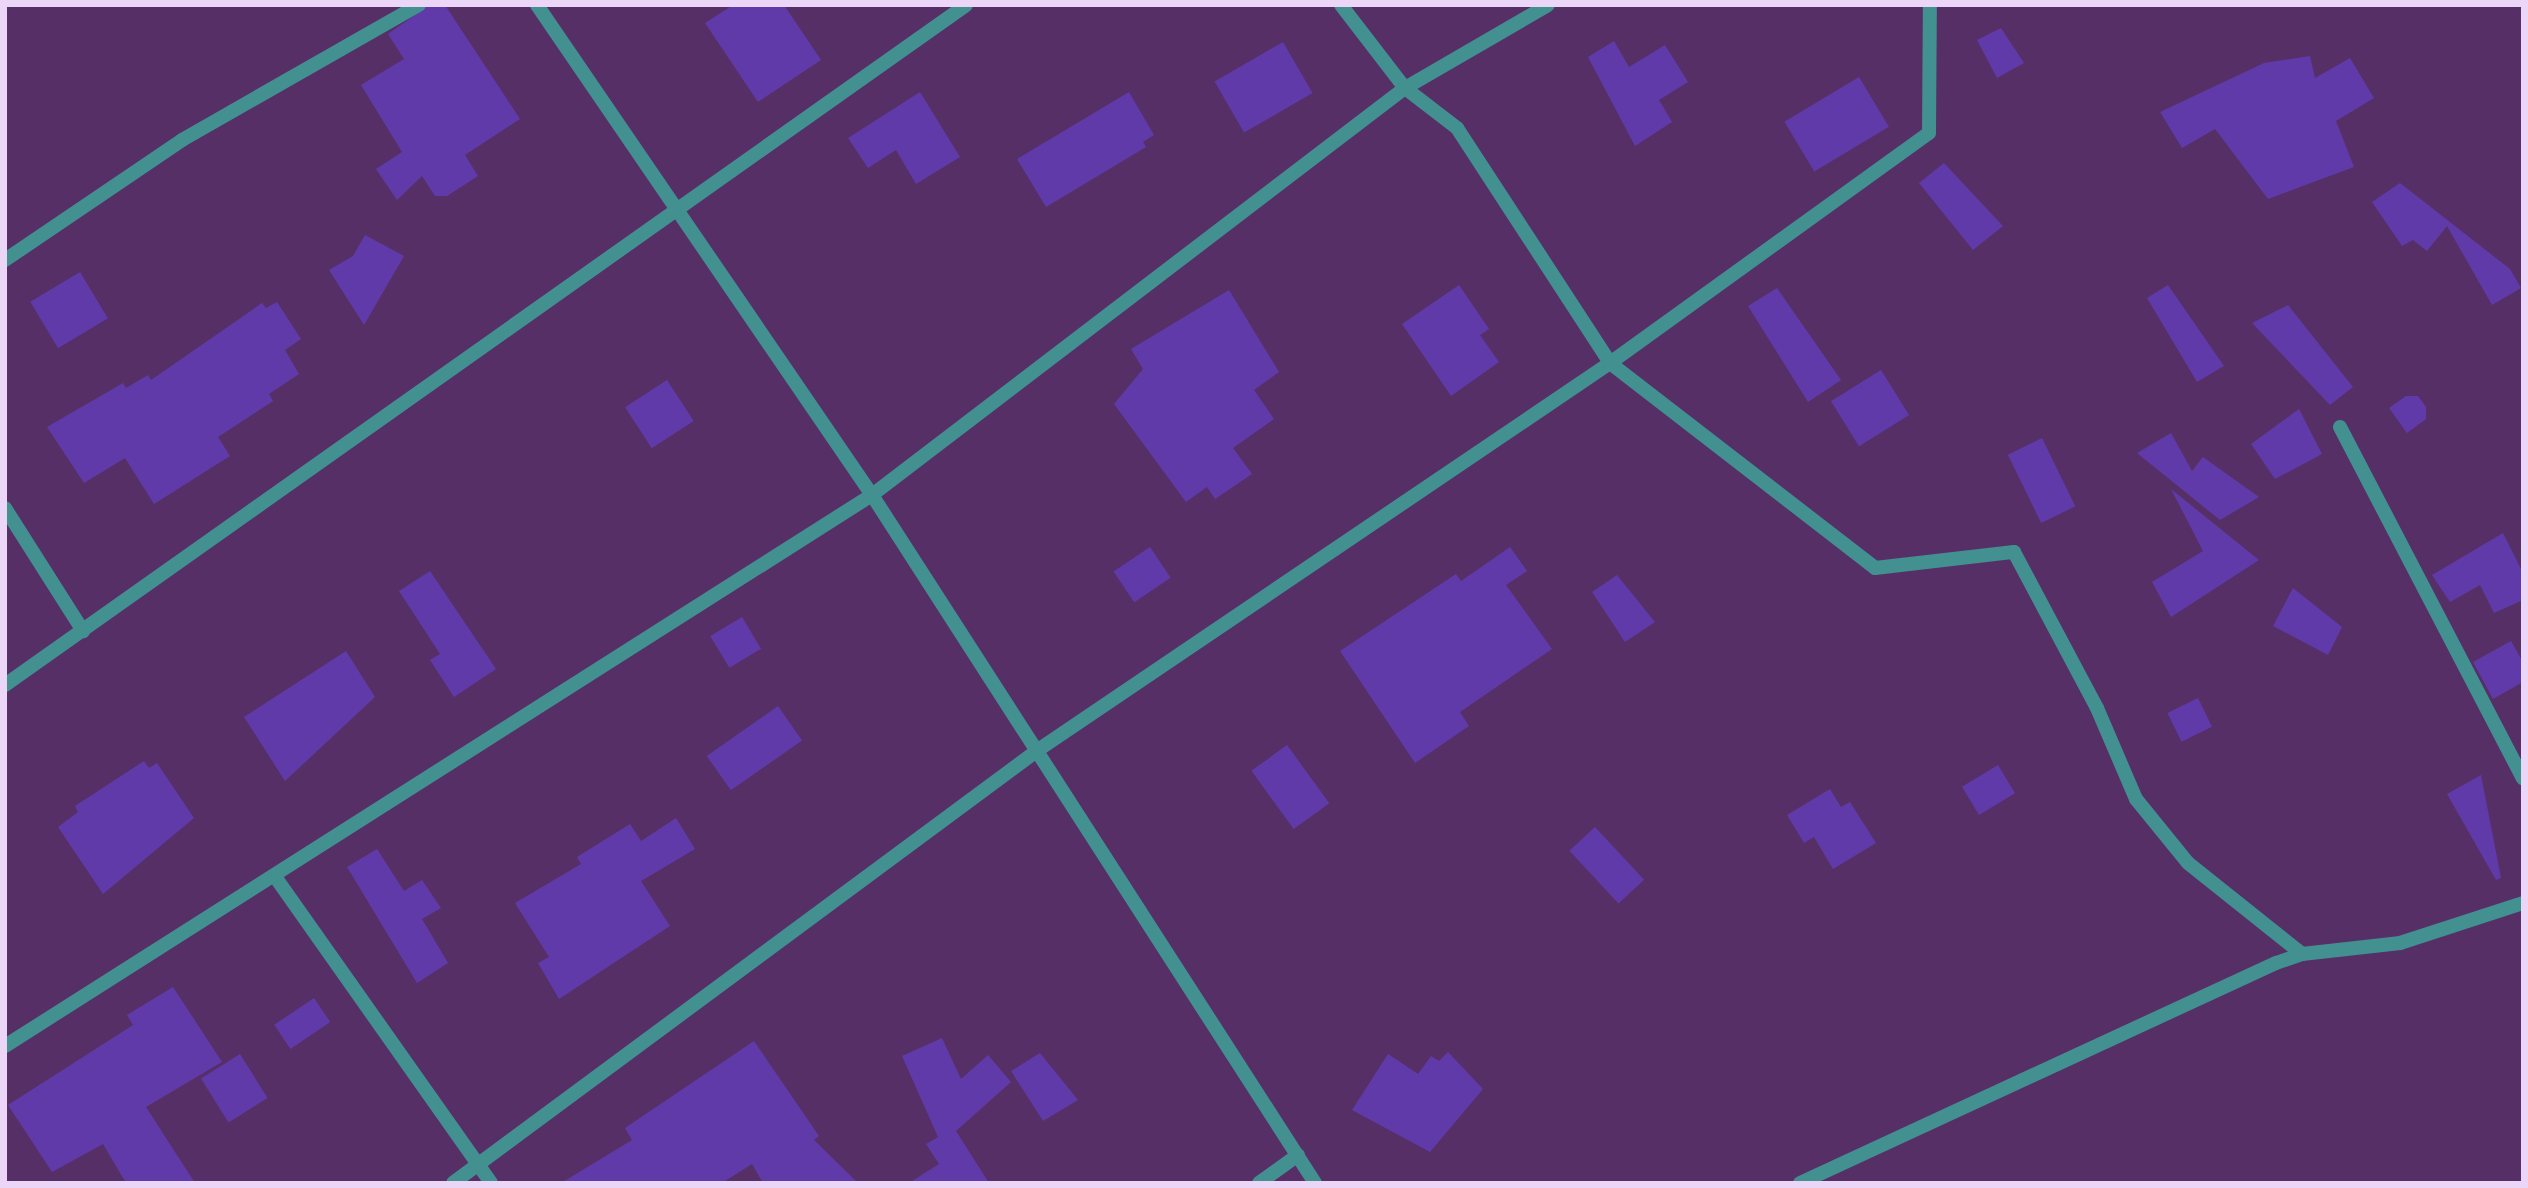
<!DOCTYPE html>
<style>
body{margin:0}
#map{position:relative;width:2528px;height:1188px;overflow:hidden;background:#562f67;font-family:"Space Grotesk",sans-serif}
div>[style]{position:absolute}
.building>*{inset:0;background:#613aa9;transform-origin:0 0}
.minor>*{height:14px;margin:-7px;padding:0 7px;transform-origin:7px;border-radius:7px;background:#429090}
span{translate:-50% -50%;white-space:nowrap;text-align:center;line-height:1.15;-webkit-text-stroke:6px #562f67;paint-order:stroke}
.frame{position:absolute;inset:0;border:7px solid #ecd6f7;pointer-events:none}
</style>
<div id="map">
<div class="building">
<div style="clip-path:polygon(429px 5px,445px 5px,520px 119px,465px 155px,478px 176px,447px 196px,435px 196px,422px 176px,397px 200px,376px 169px,402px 152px,361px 85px,404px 59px,388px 34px)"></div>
<div style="clip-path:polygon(733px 5px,784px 5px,821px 60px,758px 102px,705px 23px)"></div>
<div style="clip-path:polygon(2001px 28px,2024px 63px,1997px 78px,1977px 40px)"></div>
<div style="clip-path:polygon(1614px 41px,1629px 67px,1665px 45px,1688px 82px,1659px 100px,1672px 122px,1635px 146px,1588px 57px)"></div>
<div style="left:1283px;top:42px;width:59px;height:79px;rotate:60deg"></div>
<div style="clip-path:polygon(2310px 56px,2315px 78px,2350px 58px,2374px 98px,2336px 121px,2354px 167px,2268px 199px,2215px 129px,2182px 148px,2160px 112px,2264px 63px)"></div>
<div style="left:1859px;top:77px;width:58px;height:87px;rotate:59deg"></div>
<div style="clip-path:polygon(920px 92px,960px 157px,916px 184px,896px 150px,868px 168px,848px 138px)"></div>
<div style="clip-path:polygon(1129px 92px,1154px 135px,1143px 142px,1146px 147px,1046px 207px,1017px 159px)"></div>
<div style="clip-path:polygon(1944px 163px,2003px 226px,1973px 250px,1919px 183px)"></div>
<div style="clip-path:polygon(2400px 183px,2510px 269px,2521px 288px,2492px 305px,2447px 226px,2427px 251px,2413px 240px,2402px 246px,2372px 202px)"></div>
<div style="clip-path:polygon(365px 235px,404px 256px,364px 325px,329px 270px,353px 256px)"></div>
<div style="left:80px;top:272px;width:54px;height:58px;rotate:59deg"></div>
<div style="clip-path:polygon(1459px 285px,1489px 329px,1480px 335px,1499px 362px,1451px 396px,1402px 324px)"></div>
<div style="clip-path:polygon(2168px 285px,2224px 366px,2197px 382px,2147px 298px)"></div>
<div style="clip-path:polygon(1777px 288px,1841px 380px,1808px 402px,1748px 306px)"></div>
<div style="clip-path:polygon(1229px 290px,1279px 372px,1254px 390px,1274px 419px,1233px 448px,1252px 474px,1215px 499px,1207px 487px,1186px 502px,1114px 404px,1143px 369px,1131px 349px)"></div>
<div style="clip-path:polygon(277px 302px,301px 339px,285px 350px,299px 374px,269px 394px,273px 401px,218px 437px,230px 456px,154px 504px,125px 458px,84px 483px,47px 427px,123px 383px,126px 388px,148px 375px,151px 380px,262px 303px,266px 308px)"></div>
<div style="clip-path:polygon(2288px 305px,2353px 387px,2330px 405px,2252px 323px)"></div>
<div style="left:1881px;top:370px;width:53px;height:59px;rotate:58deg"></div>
<div style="left:667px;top:380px;width:49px;height:50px;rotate:57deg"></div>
<div style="clip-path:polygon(2406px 396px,2418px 396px,2426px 407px,2426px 419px,2407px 433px,2389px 408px)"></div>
<div style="clip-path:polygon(2299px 409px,2322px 454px,2275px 479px,2251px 444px)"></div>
<div style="clip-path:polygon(2171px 433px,2192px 471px,2203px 457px,2259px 497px,2220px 520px,2137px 453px)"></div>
<div style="left:2042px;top:438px;width:76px;height:38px;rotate:64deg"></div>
<div style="clip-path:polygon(2171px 489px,2259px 560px,2171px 617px,2152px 582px,2203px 551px)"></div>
<div style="clip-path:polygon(2503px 533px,2523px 573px,2523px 600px,2494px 613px,2480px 585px,2450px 602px,2432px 575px)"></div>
<div style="left:1150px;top:547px;width:37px;height:44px;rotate:56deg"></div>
<div style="clip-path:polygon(1510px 547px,1527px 571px,1506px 585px,1552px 649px,1460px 712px,1469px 726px,1415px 763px,1340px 651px,1456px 574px,1461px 581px)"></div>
<div style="clip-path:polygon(430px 571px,496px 669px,454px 697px,430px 660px,440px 654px,399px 591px)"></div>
<div style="clip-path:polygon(1617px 575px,1655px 622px,1625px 642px,1592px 592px)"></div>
<div style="clip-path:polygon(2293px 588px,2342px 627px,2328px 655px,2273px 626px)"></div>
<div style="left:742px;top:617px;width:37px;height:37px;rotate:59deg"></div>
<div style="clip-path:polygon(2511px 641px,2523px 662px,2523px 682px,2493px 699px,2473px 662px)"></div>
<div style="clip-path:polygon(346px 651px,375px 697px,285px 781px,244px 717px)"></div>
<div style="left:2198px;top:698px;width:32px;height:34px;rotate:64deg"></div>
<div style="left:778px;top:706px;width:42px;height:87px;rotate:55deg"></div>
<div style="left:1287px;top:745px;width:72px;height:44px;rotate:54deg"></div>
<div style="clip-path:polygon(144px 761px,149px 768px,157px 763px,194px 818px,103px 894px,58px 827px,78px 812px,75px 806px)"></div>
<div style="left:1998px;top:765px;width:33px;height:42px;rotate:59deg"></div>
<div style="clip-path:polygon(2481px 775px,2501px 878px,2496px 880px,2447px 794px)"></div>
<div style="clip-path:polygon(1830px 789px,1841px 807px,1850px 802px,1876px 843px,1833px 869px,1814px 837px,1804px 843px,1787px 815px)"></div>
<div style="clip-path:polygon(676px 818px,695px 849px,641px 881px,670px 926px,559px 999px,538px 963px,549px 957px,515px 903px,581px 864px,577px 857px,630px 824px,641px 841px)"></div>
<div style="left:1595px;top:827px;width:72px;height:35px;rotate:47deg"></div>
<div style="clip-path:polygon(377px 849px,404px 891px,422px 880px,441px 908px,422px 919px,448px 963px,417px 983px,347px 867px)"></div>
<div style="clip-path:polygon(173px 987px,222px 1062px,146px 1107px,195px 1183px,126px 1183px,103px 1144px,52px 1172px,8px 1105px,133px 1025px,127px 1015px)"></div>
<div style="left:314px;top:998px;width:29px;height:48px;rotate:56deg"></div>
<div style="clip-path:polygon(942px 1038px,961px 1079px,988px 1055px,1011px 1082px,956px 1131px,989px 1183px,909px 1183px,939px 1164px,926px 1144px,938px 1137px,902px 1056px)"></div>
<div style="clip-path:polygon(754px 1041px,819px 1136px,814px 1140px,858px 1183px,763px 1183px,752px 1164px,722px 1183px,561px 1183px,632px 1140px,625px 1128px)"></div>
<div style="clip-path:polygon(1448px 1052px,1483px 1089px,1430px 1152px,1352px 1110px,1388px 1054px,1418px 1074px,1431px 1056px,1439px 1061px)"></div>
<div style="clip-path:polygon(1040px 1053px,1078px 1100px,1043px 1121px,1011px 1071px)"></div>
<div style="left:240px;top:1054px;width:52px;height:46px;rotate:58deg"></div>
</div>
<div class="minor">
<div style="left:537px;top:5px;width:594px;rotate:55.64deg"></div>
<div style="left:872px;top:495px;width:818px;rotate:57.22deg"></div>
<div style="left:1341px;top:5px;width:105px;rotate:52.4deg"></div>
<div style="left:1405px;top:88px;width:66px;rotate:37.6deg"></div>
<div style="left:1457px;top:128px;width:280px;rotate:56.9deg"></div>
<div style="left:1610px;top:363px;width:335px;rotate:37.7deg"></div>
<div style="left:1875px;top:568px;width:140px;rotate:-6.6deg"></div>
<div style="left:2014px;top:552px;width:177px;rotate:62deg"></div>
<div style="left:2097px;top:708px;width:99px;rotate:66.8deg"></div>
<div style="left:2136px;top:799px;width:82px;rotate:50.9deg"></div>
<div style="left:2188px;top:863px;width:146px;rotate:38.6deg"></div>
<div style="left:5px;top:260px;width:214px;rotate:-34.1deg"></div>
<div style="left:182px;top:140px;width:273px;rotate:-29.7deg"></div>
<div style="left:2340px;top:427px;width:396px;rotate:62.5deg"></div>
<div style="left:5px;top:508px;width:146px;rotate:57.6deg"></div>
<div style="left:5px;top:685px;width:1177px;rotate:-35.28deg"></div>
<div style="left:276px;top:878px;width:373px;rotate:54.8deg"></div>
<div style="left:5px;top:1046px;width:1027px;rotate:-32.44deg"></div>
<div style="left:872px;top:495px;width:671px;rotate:-37.37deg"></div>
<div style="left:1405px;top:88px;width:165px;rotate:-30.1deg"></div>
<div style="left:453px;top:1183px;width:728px;rotate:-36.51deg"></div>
<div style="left:1038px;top:750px;width:691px;rotate:-34.08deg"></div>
<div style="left:1610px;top:363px;width:393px;rotate:-35.8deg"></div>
<div style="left:1929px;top:133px;width:128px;rotate:-89.6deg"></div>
<div style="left:1259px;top:1183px;width:48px;rotate:-35.7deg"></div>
<div style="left:1800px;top:1183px;width:524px;rotate:-24.81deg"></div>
<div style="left:2276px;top:963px;width:28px;rotate:-19deg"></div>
<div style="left:2302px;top:954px;width:99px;rotate:-6.4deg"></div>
<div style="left:2400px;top:943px;width:129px;rotate:-18deg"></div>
</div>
<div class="frame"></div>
</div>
